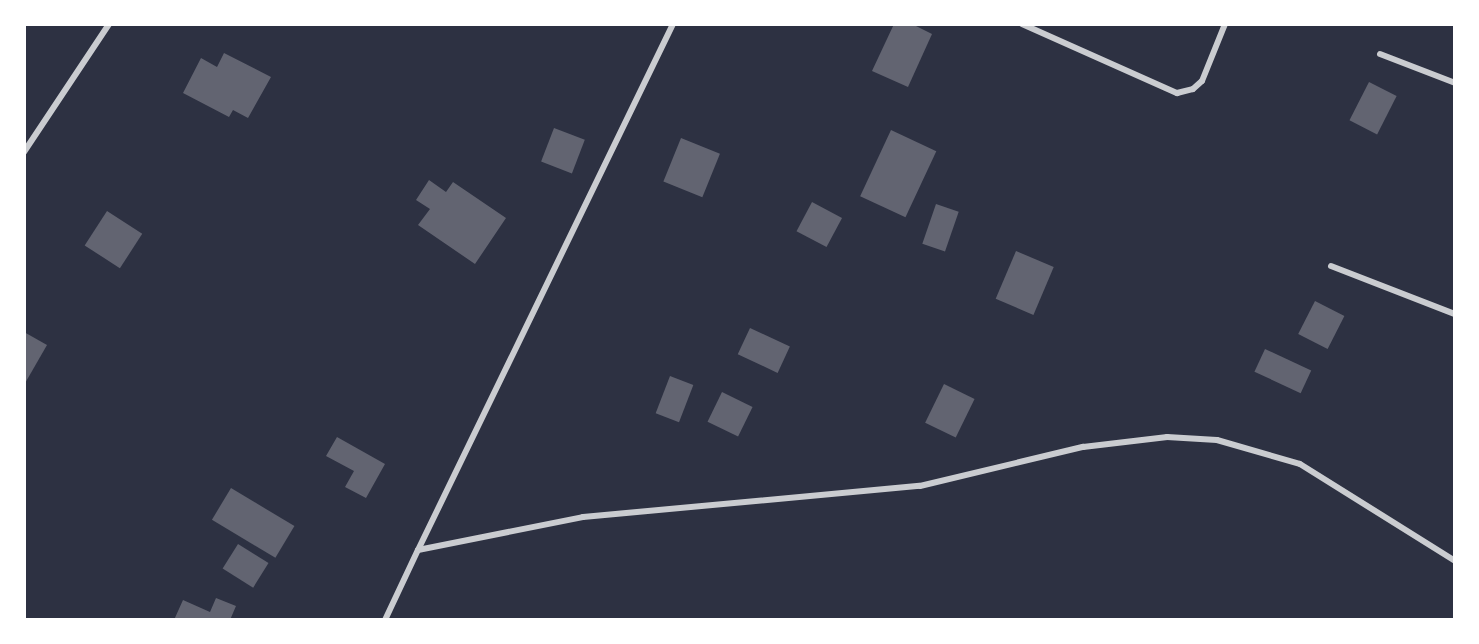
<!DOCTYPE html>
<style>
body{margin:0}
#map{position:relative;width:1479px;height:644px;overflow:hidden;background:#2d3142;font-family:"Nunito Sans",sans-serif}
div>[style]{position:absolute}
.building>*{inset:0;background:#626471;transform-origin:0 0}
.minor>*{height:6px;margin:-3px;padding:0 3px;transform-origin:3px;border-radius:3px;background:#caccd0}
span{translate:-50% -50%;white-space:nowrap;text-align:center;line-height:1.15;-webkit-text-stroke:5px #fff;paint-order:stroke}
.frame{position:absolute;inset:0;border:26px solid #fff;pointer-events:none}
</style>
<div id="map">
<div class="building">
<div style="clip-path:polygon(894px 24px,912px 24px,932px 34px,908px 87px,872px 71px)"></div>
<div style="clip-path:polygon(224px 53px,271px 77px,248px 118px,233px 110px,229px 117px,183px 93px,201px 58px,217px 67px)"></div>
<div style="left:1369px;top:82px;width:31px;height:43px;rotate:27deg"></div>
<div style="left:554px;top:128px;width:33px;height:36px;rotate:21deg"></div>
<div style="left:891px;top:130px;width:50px;height:73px;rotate:25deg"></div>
<div style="left:681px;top:138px;width:42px;height:47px;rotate:22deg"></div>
<div style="clip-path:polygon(429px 180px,446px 192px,453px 182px,506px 218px,475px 264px,418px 225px,430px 209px,416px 200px)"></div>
<div style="left:812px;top:202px;width:34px;height:33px;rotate:28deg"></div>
<div style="left:936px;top:204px;width:24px;height:42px;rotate:19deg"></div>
<div style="left:107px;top:211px;width:42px;height:41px;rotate:33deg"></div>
<div style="left:1016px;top:251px;width:41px;height:52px;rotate:23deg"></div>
<div style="left:1315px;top:301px;width:33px;height:37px;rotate:27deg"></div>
<div style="left:750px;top:328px;width:44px;height:29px;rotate:25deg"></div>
<div style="clip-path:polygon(24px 332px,47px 345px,24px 385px)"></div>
<div style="left:1265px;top:349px;width:51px;height:25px;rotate:25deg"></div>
<div style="left:670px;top:376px;width:25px;height:40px;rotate:21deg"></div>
<div style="left:944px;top:384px;width:34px;height:43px;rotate:26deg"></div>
<div style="left:722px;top:392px;width:34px;height:33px;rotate:26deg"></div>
<div style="clip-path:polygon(337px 437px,385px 464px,366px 498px,345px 487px,354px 471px,326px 456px)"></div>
<div style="left:231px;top:488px;width:74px;height:37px;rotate:31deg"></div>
<div style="left:238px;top:544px;width:36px;height:29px;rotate:32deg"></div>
<div style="clip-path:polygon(216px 598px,236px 606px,230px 620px,174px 620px,183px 600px,210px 612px)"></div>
</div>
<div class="minor">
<div style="left:1022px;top:24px;width:170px;rotate:24deg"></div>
<div style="left:1177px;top:93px;width:16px;rotate:-14deg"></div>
<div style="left:1193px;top:89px;width:12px;rotate:-42deg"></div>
<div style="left:1202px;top:81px;width:61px;rotate:-68deg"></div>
<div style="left:1380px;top:54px;width:80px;rotate:21.1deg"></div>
<div style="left:24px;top:152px;width:154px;rotate:-56.4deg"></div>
<div style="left:1331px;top:266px;width:133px;rotate:21.2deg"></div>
<div style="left:418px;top:550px;width:585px;rotate:-64.14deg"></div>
<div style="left:385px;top:620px;width:77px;rotate:-64.8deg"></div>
<div style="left:418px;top:550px;width:168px;rotate:-11.3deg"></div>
<div style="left:583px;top:517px;width:338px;rotate:-5.3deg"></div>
<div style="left:920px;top:486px;width:168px;rotate:-13.5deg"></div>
<div style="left:1083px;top:447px;width:85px;rotate:-6.8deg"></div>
<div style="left:1167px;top:437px;width:50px;rotate:3.4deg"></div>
<div style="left:1217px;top:440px;width:86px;rotate:16.1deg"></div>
<div style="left:1300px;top:464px;width:183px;rotate:32deg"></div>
</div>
<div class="frame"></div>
</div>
